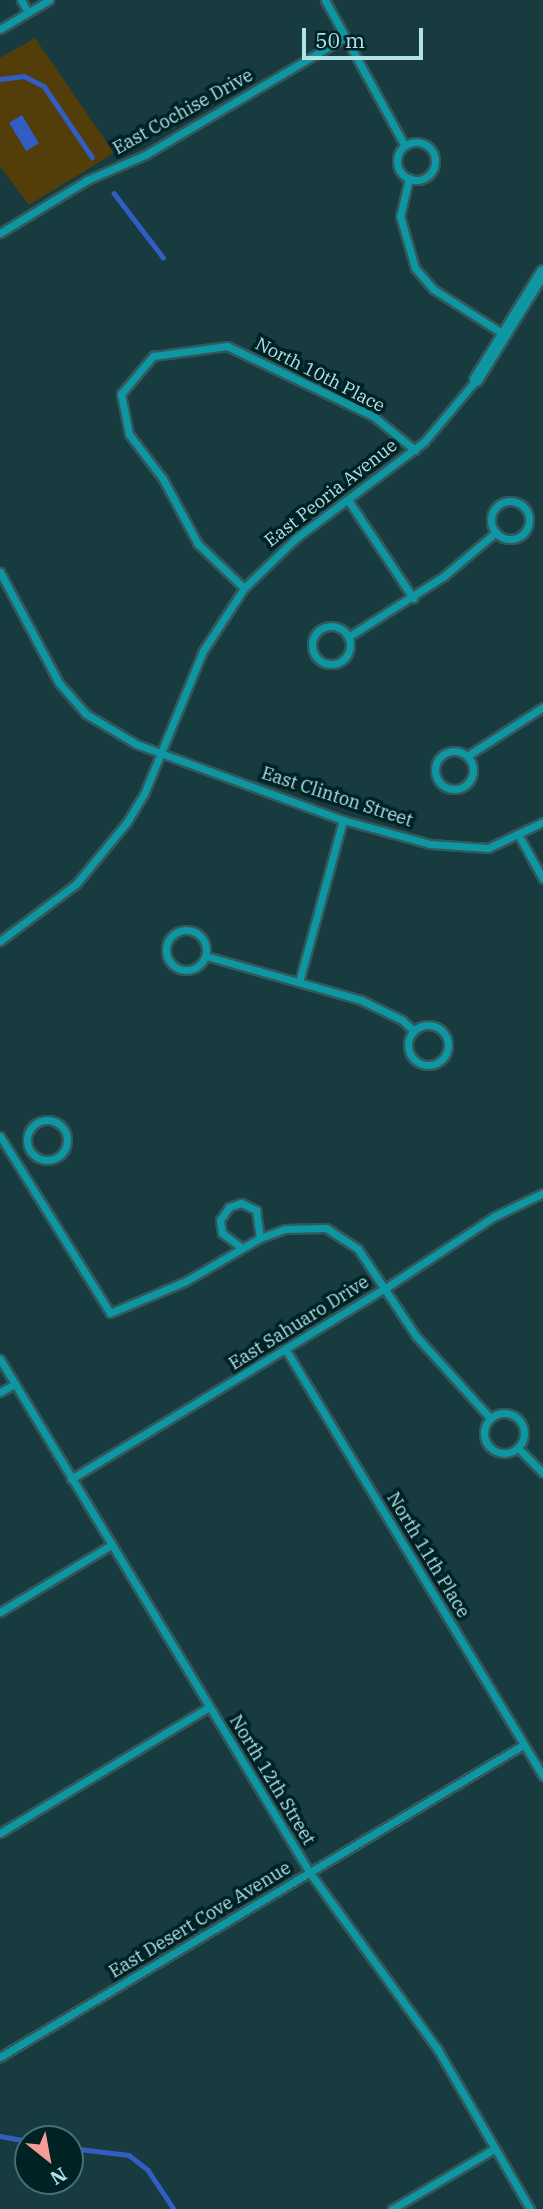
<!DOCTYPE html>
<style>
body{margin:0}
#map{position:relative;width:543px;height:2209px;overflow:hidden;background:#173b3e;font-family:"IBM Plex Serif",serif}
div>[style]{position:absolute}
.green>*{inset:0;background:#533e0a}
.water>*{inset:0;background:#315dc4;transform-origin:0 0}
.stream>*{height:4.5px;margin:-2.25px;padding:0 2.25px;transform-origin:2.25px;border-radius:2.25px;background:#315dc4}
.roads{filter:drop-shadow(2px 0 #31585b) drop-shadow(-2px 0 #31585b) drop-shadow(0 2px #31585b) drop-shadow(0 -2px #31585b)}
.minor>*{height:7px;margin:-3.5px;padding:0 3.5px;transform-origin:3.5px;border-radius:3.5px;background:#0e97a2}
.minor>.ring{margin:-3.5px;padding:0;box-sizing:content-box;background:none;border:7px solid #0e97a2;border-radius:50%}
.tertiary>*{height:12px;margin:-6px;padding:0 6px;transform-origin:6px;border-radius:6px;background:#0e97a2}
span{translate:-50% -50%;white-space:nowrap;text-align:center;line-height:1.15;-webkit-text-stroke:7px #002225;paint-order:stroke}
.street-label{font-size:18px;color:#b0e2e7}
.north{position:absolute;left:14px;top:2125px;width:70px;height:70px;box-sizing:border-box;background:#002225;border:2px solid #466f73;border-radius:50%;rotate:149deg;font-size:19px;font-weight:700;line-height:28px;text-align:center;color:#b0e2e7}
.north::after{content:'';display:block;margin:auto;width:24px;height:32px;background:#f59c96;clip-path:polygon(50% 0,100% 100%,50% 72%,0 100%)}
.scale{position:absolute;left:302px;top:28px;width:121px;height:32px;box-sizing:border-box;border:4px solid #b0e2e7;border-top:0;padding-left:9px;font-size:21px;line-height:24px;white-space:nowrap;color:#b0e2e7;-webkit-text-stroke:5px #002225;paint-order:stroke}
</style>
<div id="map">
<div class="green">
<div style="clip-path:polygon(35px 38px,114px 153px,29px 205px,0 166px,0 58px)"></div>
</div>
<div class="water">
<div style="left:22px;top:115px;width:33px;height:15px;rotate:59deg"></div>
</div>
<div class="stream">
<div style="left:0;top:79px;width:24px;rotate:-7deg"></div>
<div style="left:24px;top:76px;width:22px;rotate:27deg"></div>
<div style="left:44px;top:86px;width:86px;rotate:55.9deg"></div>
<div style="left:114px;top:193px;width:81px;rotate:52.6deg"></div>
<div style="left:0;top:2136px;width:28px;rotate:10deg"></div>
<div style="left:70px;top:2148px;width:59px;rotate:6.8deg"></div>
<div style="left:129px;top:2155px;width:24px;rotate:38deg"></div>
<div style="left:148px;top:2170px;width:47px;rotate:56.3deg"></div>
</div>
<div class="roads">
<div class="minor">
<div style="left:21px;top:0;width:14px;rotate:60deg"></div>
<div style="left:325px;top:0;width:166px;rotate:61.3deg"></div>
<div style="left:0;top:29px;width:57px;rotate:-30.6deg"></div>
<div class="ring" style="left:397px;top:142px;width:31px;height:31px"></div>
<div style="left:409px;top:178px;width:39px;rotate:103deg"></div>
<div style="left:400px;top:216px;width:54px;rotate:73.9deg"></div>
<div style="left:415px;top:268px;width:28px;rotate:49deg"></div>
<div style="left:433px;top:289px;width:85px;rotate:32.6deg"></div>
<div style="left:0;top:233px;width:102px;rotate:-31.3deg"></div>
<div style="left:87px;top:180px;width:63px;rotate:-23.3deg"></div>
<div style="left:145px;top:155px;width:231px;rotate:-30.5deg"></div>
<div style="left:348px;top:500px;width:118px;rotate:56.4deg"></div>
<div class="ring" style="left:491px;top:501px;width:31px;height:31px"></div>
<div style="left:0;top:572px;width:126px;rotate:62deg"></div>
<div style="left:59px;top:683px;width:41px;rotate:48.9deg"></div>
<div style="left:86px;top:714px;width:58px;rotate:31deg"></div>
<div style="left:136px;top:744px;width:221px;rotate:20.2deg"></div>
<div style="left:343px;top:820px;width:90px;rotate:15.4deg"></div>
<div style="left:430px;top:844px;width:58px;rotate:3.9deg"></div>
<div style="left:488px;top:848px;width:61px;rotate:-25.3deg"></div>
<div style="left:244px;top:588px;width:64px;rotate:-136.3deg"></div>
<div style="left:198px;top:544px;width:74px;rotate:-118.3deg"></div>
<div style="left:163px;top:479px;width:56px;rotate:-127.1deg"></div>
<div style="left:129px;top:434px;width:41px;rotate:-101.3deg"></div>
<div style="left:121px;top:394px;width:50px;rotate:-49.9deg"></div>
<div style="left:153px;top:356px;width:75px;rotate:-7.7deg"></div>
<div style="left:227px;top:346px;width:162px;rotate:25.6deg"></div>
<div style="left:373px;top:416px;width:54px;rotate:39deg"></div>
<div class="ring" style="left:312px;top:626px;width:31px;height:31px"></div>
<div style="left:348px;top:637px;width:114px;rotate:-32.4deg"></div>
<div style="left:444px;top:576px;width:68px;rotate:-40.2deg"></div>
<div class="ring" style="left:435px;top:751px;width:31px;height:31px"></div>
<div style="left:467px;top:756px;width:90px;rotate:-32.8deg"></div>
<div style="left:519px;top:836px;width:49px;rotate:60.8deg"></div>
<div class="ring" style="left:166px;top:930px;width:33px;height:33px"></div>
<div style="left:0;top:941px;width:95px;rotate:-36.9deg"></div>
<div style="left:76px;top:884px;width:80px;rotate:-50.6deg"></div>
<div style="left:127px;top:822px;width:33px;rotate:-59deg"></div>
<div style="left:144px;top:794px;width:155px;rotate:-67.6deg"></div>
<div style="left:203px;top:651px;width:75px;rotate:-56.9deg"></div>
<div style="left:244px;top:588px;width:72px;rotate:-43.9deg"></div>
<div style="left:296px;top:538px;width:160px;rotate:-36.9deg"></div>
<div style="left:424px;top:442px;width:81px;rotate:-50deg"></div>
<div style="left:206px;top:956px;width:161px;rotate:15.8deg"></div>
<div style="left:361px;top:1000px;width:46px;rotate:26deg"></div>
<div style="left:402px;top:1020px;width:15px;rotate:42deg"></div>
<div style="left:299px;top:982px;width:168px;rotate:-74.8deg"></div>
<div class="ring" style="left:408px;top:1025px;width:33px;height:33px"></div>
<div class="ring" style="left:27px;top:1120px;width:33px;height:33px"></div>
<div style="left:0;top:1136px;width:208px;rotate:58.1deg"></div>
<div style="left:110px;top:1313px;width:82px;rotate:-22.8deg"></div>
<div style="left:186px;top:1281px;width:86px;rotate:-30.2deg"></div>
<div style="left:260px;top:1238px;width:27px;rotate:-20deg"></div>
<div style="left:285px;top:1229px;width:41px;rotate:-1.4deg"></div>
<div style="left:326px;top:1228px;width:38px;rotate:33deg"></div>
<div style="left:358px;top:1249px;width:105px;rotate:56.3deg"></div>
<div style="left:416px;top:1336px;width:110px;rotate:47.9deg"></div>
<div style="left:242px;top:1248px;width:25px;rotate:-143deg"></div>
<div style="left:222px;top:1233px;width:13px;rotate:-99deg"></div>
<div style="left:220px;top:1220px;width:16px;rotate:-55deg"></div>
<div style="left:229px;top:1207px;width:13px;rotate:-18deg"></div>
<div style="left:241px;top:1203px;width:17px;rotate:25deg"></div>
<div style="left:256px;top:1210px;width:28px;rotate:82deg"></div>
<div style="left:286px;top:1350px;width:498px;rotate:58.9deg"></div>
<div style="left:0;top:1359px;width:600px;rotate:58.91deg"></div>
<div style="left:310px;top:1873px;width:218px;rotate:54.1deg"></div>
<div style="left:438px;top:2050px;width:184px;rotate:59.9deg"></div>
<div style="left:0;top:1392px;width:17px;rotate:-28deg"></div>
<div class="ring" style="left:484px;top:1413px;width:33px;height:33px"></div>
<div style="left:518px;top:1448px;width:35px;rotate:45deg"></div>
<div style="left:71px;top:1479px;width:366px;rotate:-31.3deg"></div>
<div style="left:384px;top:1289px;width:131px;rotate:-33.4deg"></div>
<div style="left:493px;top:1217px;width:55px;rotate:-25.6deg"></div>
<div style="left:0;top:1612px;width:130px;rotate:-31.1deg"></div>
<div style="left:0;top:1833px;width:244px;rotate:-31.1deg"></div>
<div style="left:0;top:2057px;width:609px;rotate:-30.82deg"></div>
<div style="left:392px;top:2209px;width:118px;rotate:-30.5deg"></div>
</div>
<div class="tertiary">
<div style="left:476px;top:380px;width:127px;rotate:-58.2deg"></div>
</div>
</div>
<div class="street-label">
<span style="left:183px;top:112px;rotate:-29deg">East Cochise Drive</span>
<span style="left:320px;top:375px;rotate:27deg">North 10th Place</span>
<span style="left:331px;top:493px;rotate:-38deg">East Peoria Avenue</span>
<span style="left:337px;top:797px;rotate:18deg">East Clinton Street</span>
<span style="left:299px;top:1323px;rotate:-32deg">East Sahuaro Drive</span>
<span style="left:428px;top:1555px;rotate:59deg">North 11th Place</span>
<span style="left:272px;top:1780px;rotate:59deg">North 12th Street</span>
<span style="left:200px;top:1920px;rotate:-31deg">East Desert Cove Avenue</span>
</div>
<div class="north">N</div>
<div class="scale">50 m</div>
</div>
